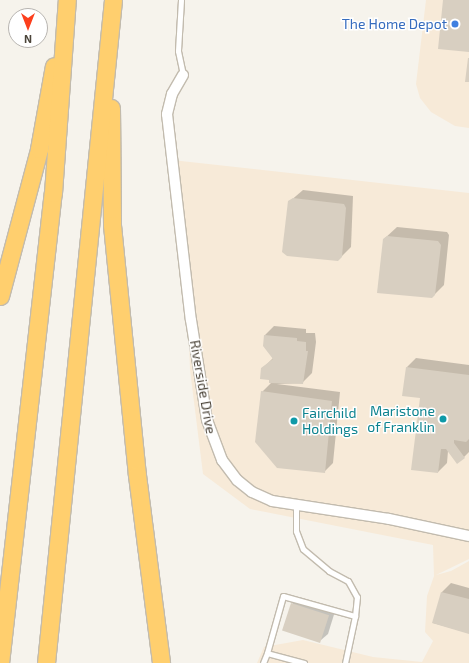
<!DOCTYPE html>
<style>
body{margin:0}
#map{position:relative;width:469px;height:663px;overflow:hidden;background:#f6f3ec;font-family:"Exo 2",sans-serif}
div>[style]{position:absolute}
.commercial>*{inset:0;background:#f7ead8}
.shadow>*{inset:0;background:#0003}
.building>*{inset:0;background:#d8cfc1;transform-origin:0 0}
.roads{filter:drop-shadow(1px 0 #c2bbae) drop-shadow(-1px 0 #c2bbae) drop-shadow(0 1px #c2bbae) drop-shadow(0 -1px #c2bbae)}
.lane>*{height:5px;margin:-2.5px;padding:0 2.5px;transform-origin:2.5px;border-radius:2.5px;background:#fff}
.street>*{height:10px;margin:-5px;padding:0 5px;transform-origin:5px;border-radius:5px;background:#fff}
.highway>*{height:17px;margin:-8.5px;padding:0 8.5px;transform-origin:8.5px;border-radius:8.5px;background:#ffcf6e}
.dots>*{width:11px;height:11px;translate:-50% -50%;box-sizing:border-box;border:2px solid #fff;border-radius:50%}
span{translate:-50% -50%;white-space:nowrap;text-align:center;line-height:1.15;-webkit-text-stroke:3px #fff;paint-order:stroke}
.shop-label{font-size:14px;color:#366cbe}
.right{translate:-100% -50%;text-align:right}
.street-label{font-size:14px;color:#4b4439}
.culture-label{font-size:14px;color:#0d838f}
.left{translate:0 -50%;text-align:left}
.north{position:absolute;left:8px;top:8px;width:40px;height:40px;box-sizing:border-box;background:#fff;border:1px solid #b7b4b0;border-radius:50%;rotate:180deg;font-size:11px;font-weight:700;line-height:16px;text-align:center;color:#4b4439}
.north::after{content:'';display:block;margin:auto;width:14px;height:18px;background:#fc3f1d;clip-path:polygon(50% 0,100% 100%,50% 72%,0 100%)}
</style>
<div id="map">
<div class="commercial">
<div style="clip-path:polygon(426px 0,469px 0,469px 128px,455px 126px,431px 112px,420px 98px,416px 84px)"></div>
<div style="clip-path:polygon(172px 160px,469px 193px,469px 559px,436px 575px,451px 571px,469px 561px,469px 663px,257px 663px,264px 647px,303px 640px,373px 657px,422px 662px,433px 641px,425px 632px,427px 596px,434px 576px,433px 545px,250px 509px,203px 474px,190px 370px,187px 287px)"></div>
</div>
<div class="shadow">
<div style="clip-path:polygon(303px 190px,353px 196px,351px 247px,341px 257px,289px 202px)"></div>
<div style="clip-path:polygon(397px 227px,447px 232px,449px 235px,444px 285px,432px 297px,384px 239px)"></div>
<div style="clip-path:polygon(274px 326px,306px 329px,306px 333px,315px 333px,316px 342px,312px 373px,302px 383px,277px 384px,340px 392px,333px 463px,324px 472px,262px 392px,272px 382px,262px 369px,273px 358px,265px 335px)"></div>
<div style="clip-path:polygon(416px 358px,469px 365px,469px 452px,464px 457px,448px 451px,447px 463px,438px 472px,421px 397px,407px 367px)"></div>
<div style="clip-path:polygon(451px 583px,469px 588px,469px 633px,433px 623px,442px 592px)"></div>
<div style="clip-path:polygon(299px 597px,336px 608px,328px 634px,321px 640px,292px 604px)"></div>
</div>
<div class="building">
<div style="clip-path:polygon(443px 0,469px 0,469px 52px,438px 49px)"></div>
<div style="clip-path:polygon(468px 58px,469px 58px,469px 82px,465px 82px)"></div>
<div style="clip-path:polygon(293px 198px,344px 204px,346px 208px,342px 257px,338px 261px,287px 256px,282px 252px,288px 201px)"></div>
<div style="clip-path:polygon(387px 236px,438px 241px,441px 245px,435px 295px,432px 298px,377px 293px,383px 239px)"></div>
<div style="clip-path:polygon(264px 335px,297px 338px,297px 341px,306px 342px,306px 351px,308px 351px,303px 384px,269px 383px,269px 380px,260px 379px,261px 368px,273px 359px,263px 346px)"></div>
<div style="clip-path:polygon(406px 367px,469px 375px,469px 439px,466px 442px,454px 440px,454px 443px,465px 458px,457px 464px,446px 449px,441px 449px,438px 473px,411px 470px,420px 398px,402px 396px)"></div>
<div style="clip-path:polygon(261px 391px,332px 401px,325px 473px,277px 468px,255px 442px)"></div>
<div style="clip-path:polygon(441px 592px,469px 599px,469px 634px,432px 623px)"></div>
<div style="left:291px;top:603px;width:40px;height:29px;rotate:18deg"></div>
</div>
<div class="roads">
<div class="lane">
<div style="left:181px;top:0;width:51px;rotate:93.4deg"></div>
<div style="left:178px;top:51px;width:25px;rotate:78deg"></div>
<div style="left:296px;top:505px;width:26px;rotate:90deg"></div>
<div style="left:296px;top:531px;width:19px;rotate:69deg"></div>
<div style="left:303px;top:549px;width:34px;rotate:40deg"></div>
<div style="left:329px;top:571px;width:21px;rotate:28deg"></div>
<div style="left:348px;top:581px;width:18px;rotate:61deg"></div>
<div style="left:357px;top:597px;width:19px;rotate:96deg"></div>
<div style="left:355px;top:616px;width:48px;rotate:102deg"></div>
<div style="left:263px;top:663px;width:11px;rotate:-68deg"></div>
<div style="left:304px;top:663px;width:38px;rotate:-165deg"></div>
<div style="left:267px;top:653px;width:59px;rotate:-74.3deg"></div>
<div style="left:283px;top:596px;width:75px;rotate:15.5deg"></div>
</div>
<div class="street">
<div style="left:183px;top:75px;width:22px;rotate:120deg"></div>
<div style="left:172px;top:94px;width:21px;rotate:104deg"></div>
<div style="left:167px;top:114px;width:207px;rotate:83.4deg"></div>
<div style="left:191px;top:320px;width:101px;rotate:80.9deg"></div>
<div style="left:207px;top:420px;width:43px;rotate:69.4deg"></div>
<div style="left:222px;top:460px;width:25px;rotate:53deg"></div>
<div style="left:237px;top:480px;width:19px;rotate:39deg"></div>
<div style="left:252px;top:492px;width:22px;rotate:24deg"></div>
<div style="left:272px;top:501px;width:118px;rotate:8.7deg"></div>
<div style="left:389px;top:519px;width:82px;rotate:12deg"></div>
</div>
<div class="highway">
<div style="left:111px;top:108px;width:117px;rotate:89.5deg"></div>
<div style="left:112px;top:225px;width:251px;rotate:84.3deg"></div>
<div style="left:137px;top:475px;width:190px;rotate:82.7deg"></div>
<div style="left:0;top:296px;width:152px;rotate:-75.1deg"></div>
<div style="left:39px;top:149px;width:84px;rotate:-79.8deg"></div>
<div style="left:0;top:663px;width:473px;rotate:-83.6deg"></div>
<div style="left:53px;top:193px;width:194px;rotate:-85.9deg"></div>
<div style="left:46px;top:663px;width:666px;rotate:-84.23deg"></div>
</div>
</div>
<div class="dots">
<div style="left:455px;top:24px;background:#3f7fe0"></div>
<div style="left:443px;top:419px;background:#0f9aa8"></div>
<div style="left:294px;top:421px;background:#0f9aa8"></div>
</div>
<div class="shop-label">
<span class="right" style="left:447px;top:24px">The Home Depot</span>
</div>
<div class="street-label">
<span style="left:203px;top:387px;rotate:80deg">Riverside Drive</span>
</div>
<div class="culture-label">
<span class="right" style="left:435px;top:419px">Maristone<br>of Franklin</span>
<span class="left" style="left:302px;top:421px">Fairchild<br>Holdings</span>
</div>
<div class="north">N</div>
</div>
